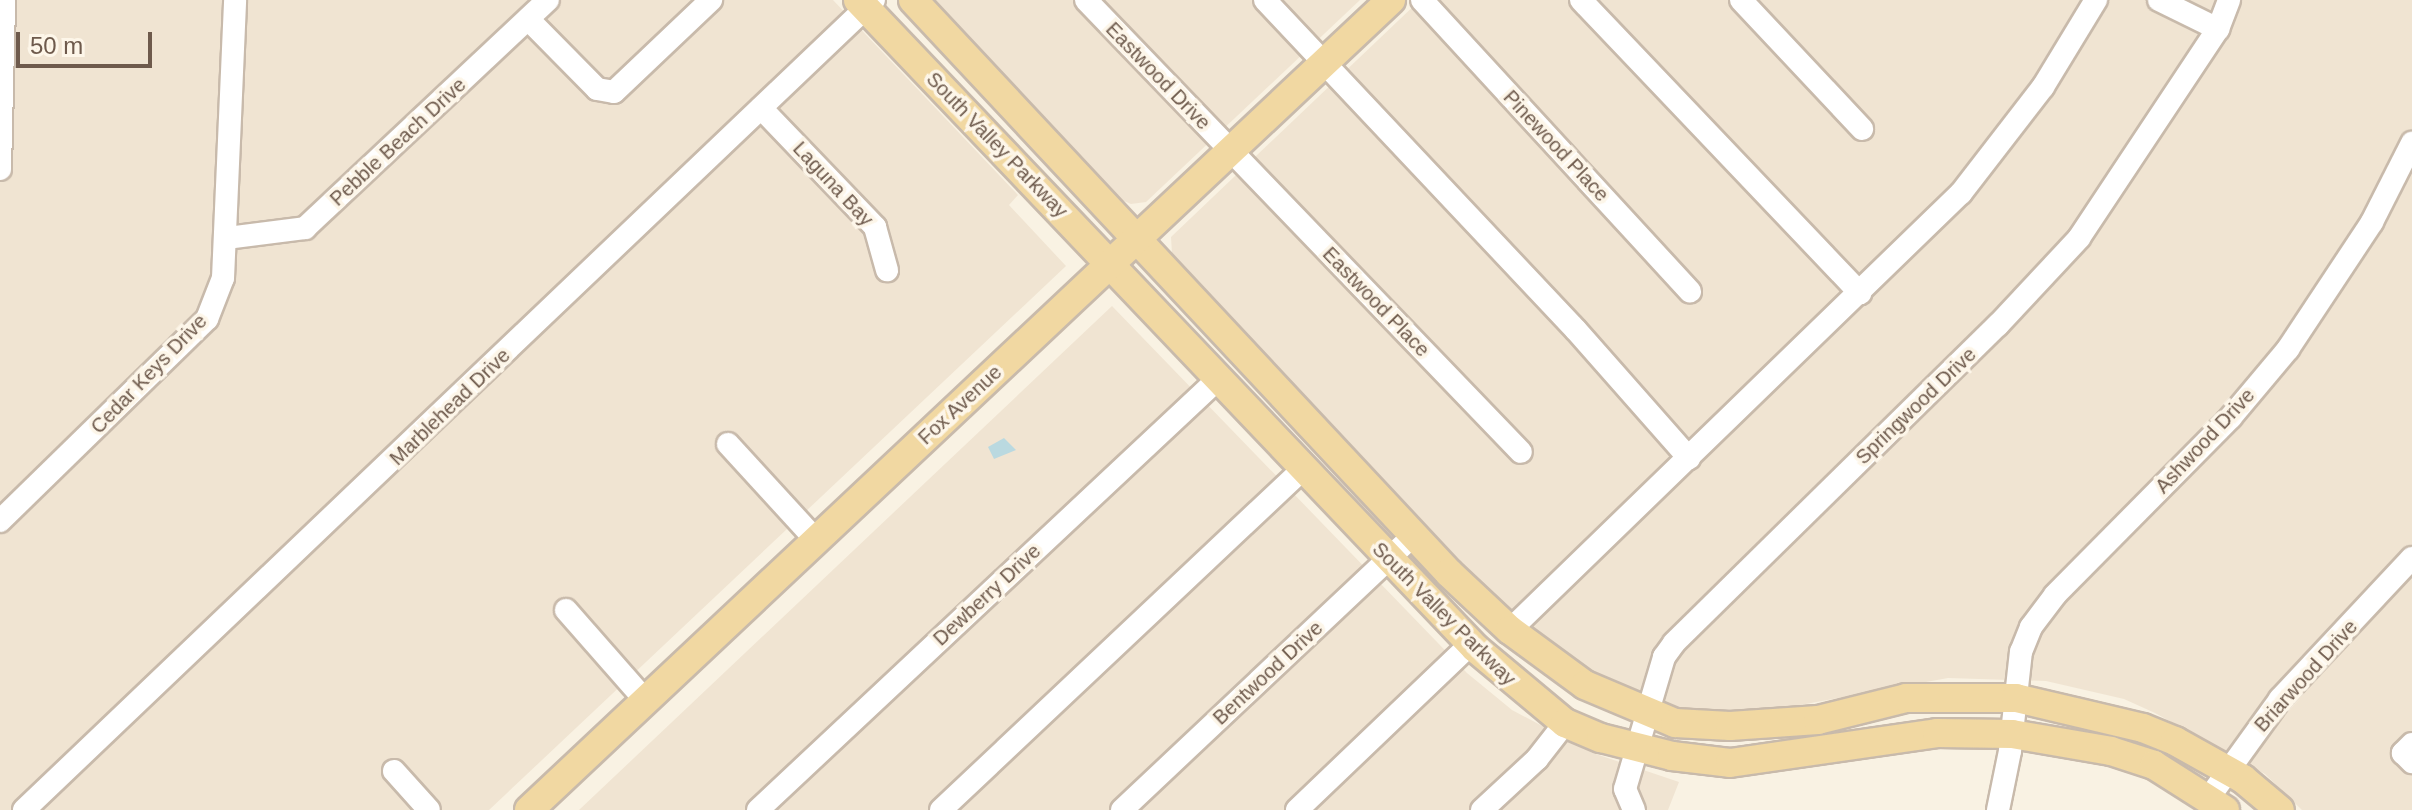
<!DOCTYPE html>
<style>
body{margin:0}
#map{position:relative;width:2412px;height:810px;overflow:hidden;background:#f9f2e3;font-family:Helvetica,sans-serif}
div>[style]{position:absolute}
.residential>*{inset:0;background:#f0e4d2}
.water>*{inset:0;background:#bad9e0}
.roads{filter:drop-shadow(2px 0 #c8baab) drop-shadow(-2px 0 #c8baab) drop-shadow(0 2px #c8baab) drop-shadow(0 -2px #c8baab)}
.minor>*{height:22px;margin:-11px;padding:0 11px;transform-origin:11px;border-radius:11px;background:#fff}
.major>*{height:28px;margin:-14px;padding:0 14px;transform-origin:14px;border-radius:14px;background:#f1d8a2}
span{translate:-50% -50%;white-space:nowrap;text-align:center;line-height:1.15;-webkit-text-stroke:7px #fdf6e9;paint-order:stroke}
.street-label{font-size:20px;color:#6e5a4c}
.scale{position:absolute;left:16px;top:32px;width:136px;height:36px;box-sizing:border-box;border:4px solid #6e5a4c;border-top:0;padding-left:10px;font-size:24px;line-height:28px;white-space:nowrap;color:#6e5a4c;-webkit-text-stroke:6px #fdf6e9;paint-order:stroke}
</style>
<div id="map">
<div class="residential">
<div style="clip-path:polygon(0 0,833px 0,1018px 195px,1009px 205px,1066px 266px,489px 810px,0 810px)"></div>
<div style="clip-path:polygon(931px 0,1360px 0,1146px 202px,1131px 204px,1117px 198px)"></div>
<div style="clip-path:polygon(1420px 0,2412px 0,2412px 810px,2302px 810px,2265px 774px,2155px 713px,2124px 699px,2046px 681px,1948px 678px,1773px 710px,1701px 713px,1670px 708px,1593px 675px,1544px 644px,1498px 601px,1172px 254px,1171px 237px)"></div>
<div style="clip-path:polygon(1112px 306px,1467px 673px,1512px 710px,1593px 753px,1679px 782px,1668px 810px,579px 810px)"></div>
</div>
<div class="water">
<div style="clip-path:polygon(1004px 438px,1016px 450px,994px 459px,988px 447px)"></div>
</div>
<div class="roads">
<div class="minor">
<div style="left:1086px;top:0;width:627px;rotate:46.1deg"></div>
<div style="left:1265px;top:0;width:453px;rotate:46.7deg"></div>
<div style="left:1576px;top:330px;width:171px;rotate:48.6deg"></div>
<div style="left:1422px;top:0;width:396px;rotate:47.4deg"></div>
<div style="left:1581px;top:0;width:405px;rotate:46.4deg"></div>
<div style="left:1741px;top:0;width:177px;rotate:46.8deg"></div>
<div style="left:2159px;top:0;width:66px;rotate:26.2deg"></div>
<div style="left:528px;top:19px;width:98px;rotate:45.4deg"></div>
<div style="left:597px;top:89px;width:17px;rotate:10deg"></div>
<div style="left:614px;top:92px;width:134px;rotate:-43.5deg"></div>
<div style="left:761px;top:108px;width:165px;rotate:46.2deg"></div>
<div style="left:875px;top:227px;width:45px;rotate:74.4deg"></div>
<div style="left:0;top:169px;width:169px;rotate:-88.6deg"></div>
<div style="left:227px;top:238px;width:79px;rotate:-7.3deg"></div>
<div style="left:305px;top:228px;width:333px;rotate:-43.2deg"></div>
<div style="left:728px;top:444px;width:130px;rotate:47.5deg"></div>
<div style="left:0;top:521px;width:289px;rotate:-44.3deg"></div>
<div style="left:207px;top:319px;width:44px;rotate:-68.7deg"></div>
<div style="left:223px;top:278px;width:278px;rotate:-87.5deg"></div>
<div style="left:566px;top:610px;width:120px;rotate:48.7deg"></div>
<div style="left:1510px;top:630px;width:628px;rotate:-44.1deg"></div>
<div style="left:1961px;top:193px;width:134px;rotate:-52.3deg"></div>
<div style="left:2043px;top:87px;width:102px;rotate:-58.7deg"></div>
<div style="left:2412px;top:744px;width:13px;rotate:135deg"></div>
<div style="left:2403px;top:753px;width:13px;rotate:45deg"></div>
<div style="left:394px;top:771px;width:52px;rotate:48.1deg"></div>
<div style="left:2208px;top:799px;width:123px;rotate:-54.2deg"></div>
<div style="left:2280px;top:699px;width:193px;rotate:-46.9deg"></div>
<div style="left:24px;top:810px;width:1174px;rotate:-43.62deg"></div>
<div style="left:758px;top:810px;width:629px;rotate:-43.13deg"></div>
<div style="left:941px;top:810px;width:497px;rotate:-43.3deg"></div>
<div style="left:1122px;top:810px;width:401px;rotate:-43.3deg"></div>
<div style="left:1297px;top:810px;width:240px;rotate:-43.7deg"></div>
<div style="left:1482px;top:810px;width:75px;rotate:-42.8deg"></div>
<div style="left:1537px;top:759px;width:46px;rotate:-52.1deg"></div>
<div style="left:1634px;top:810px;width:23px;rotate:-113deg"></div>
<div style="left:1625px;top:789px;width:138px;rotate:-73.5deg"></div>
<div style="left:1664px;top:657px;width:17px;rotate:-54deg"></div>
<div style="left:1674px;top:643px;width:454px;rotate:-44.5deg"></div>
<div style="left:1998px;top:325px;width:119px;rotate:-47deg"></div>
<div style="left:2079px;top:238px;width:251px;rotate:-56.4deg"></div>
<div style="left:2218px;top:29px;width:31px;rotate:-69deg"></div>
<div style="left:1998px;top:810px;width:60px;rotate:-78.5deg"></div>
<div style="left:2010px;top:751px;width:100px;rotate:-83.7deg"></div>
<div style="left:2021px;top:652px;width:27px;rotate:-68deg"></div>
<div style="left:2031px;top:627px;width:40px;rotate:-53deg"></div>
<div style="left:2055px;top:595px;width:250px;rotate:-45.3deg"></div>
<div style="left:2231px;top:417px;width:89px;rotate:-50deg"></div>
<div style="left:2288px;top:349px;width:152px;rotate:-56.5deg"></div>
<div style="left:2372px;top:222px;width:89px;rotate:-63.1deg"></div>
</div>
<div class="major">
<div style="left:858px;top:0;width:895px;rotate:46.4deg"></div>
<div style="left:1475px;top:648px;width:117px;rotate:39.8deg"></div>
<div style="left:1565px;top:723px;width:39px;rotate:23deg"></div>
<div style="left:1601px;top:738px;width:73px;rotate:14.2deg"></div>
<div style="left:1672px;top:756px;width:58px;rotate:6.9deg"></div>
<div style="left:1730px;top:763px;width:209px;rotate:-8.2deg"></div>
<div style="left:1937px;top:733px;width:75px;rotate:0.8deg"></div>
<div style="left:2012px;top:734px;width:100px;rotate:9.7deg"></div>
<div style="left:2111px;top:751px;width:45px;rotate:18deg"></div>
<div style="left:2154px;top:765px;width:84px;rotate:32.4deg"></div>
<div style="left:913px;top:0;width:785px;rotate:46.91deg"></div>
<div style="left:1449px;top:573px;width:83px;rotate:43.1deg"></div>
<div style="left:1510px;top:630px;width:93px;rotate:36.3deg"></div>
<div style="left:1585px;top:685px;width:98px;rotate:22.9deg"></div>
<div style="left:1675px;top:723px;width:55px;rotate:3.1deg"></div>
<div style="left:1730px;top:726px;width:88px;rotate:-3.9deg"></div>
<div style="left:1818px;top:720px;width:91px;rotate:-14deg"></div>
<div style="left:1906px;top:698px;width:110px"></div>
<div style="left:2016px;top:698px;width:130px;rotate:13.3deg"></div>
<div style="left:2143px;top:728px;width:35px;rotate:22deg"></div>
<div style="left:2175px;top:741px;width:78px;rotate:29.2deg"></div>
<div style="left:2243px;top:779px;width:48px;rotate:40deg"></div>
<div style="left:529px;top:810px;width:1183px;rotate:-43.22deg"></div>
</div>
</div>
<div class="street-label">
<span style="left:1158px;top:76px;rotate:46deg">Eastwood Drive</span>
<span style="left:398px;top:142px;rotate:-43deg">Pebble Beach Drive</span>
<span style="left:997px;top:145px;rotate:46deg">South Valley Parkway</span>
<span style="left:1556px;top:146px;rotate:47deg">Pinewood Place</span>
<span style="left:833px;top:184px;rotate:47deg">Laguna Bay</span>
<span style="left:1376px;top:302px;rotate:46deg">Eastwood Place</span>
<span style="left:149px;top:374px;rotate:-46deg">Cedar Keys Drive</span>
<span style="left:960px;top:405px;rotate:-43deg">Fox Avenue</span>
<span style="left:1916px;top:406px;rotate:-44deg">Springwood Drive</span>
<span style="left:450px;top:407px;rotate:-44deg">Marblehead Drive</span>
<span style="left:2205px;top:441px;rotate:-47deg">Ashwood Drive</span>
<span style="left:987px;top:595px;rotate:-43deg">Dewberry Drive</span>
<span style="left:1444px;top:614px;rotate:45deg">South Valley Parkway</span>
<span style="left:1268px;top:673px;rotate:-43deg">Bentwood Drive</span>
<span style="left:2306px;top:676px;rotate:-48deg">Briarwood Drive</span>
</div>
<div class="scale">50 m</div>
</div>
